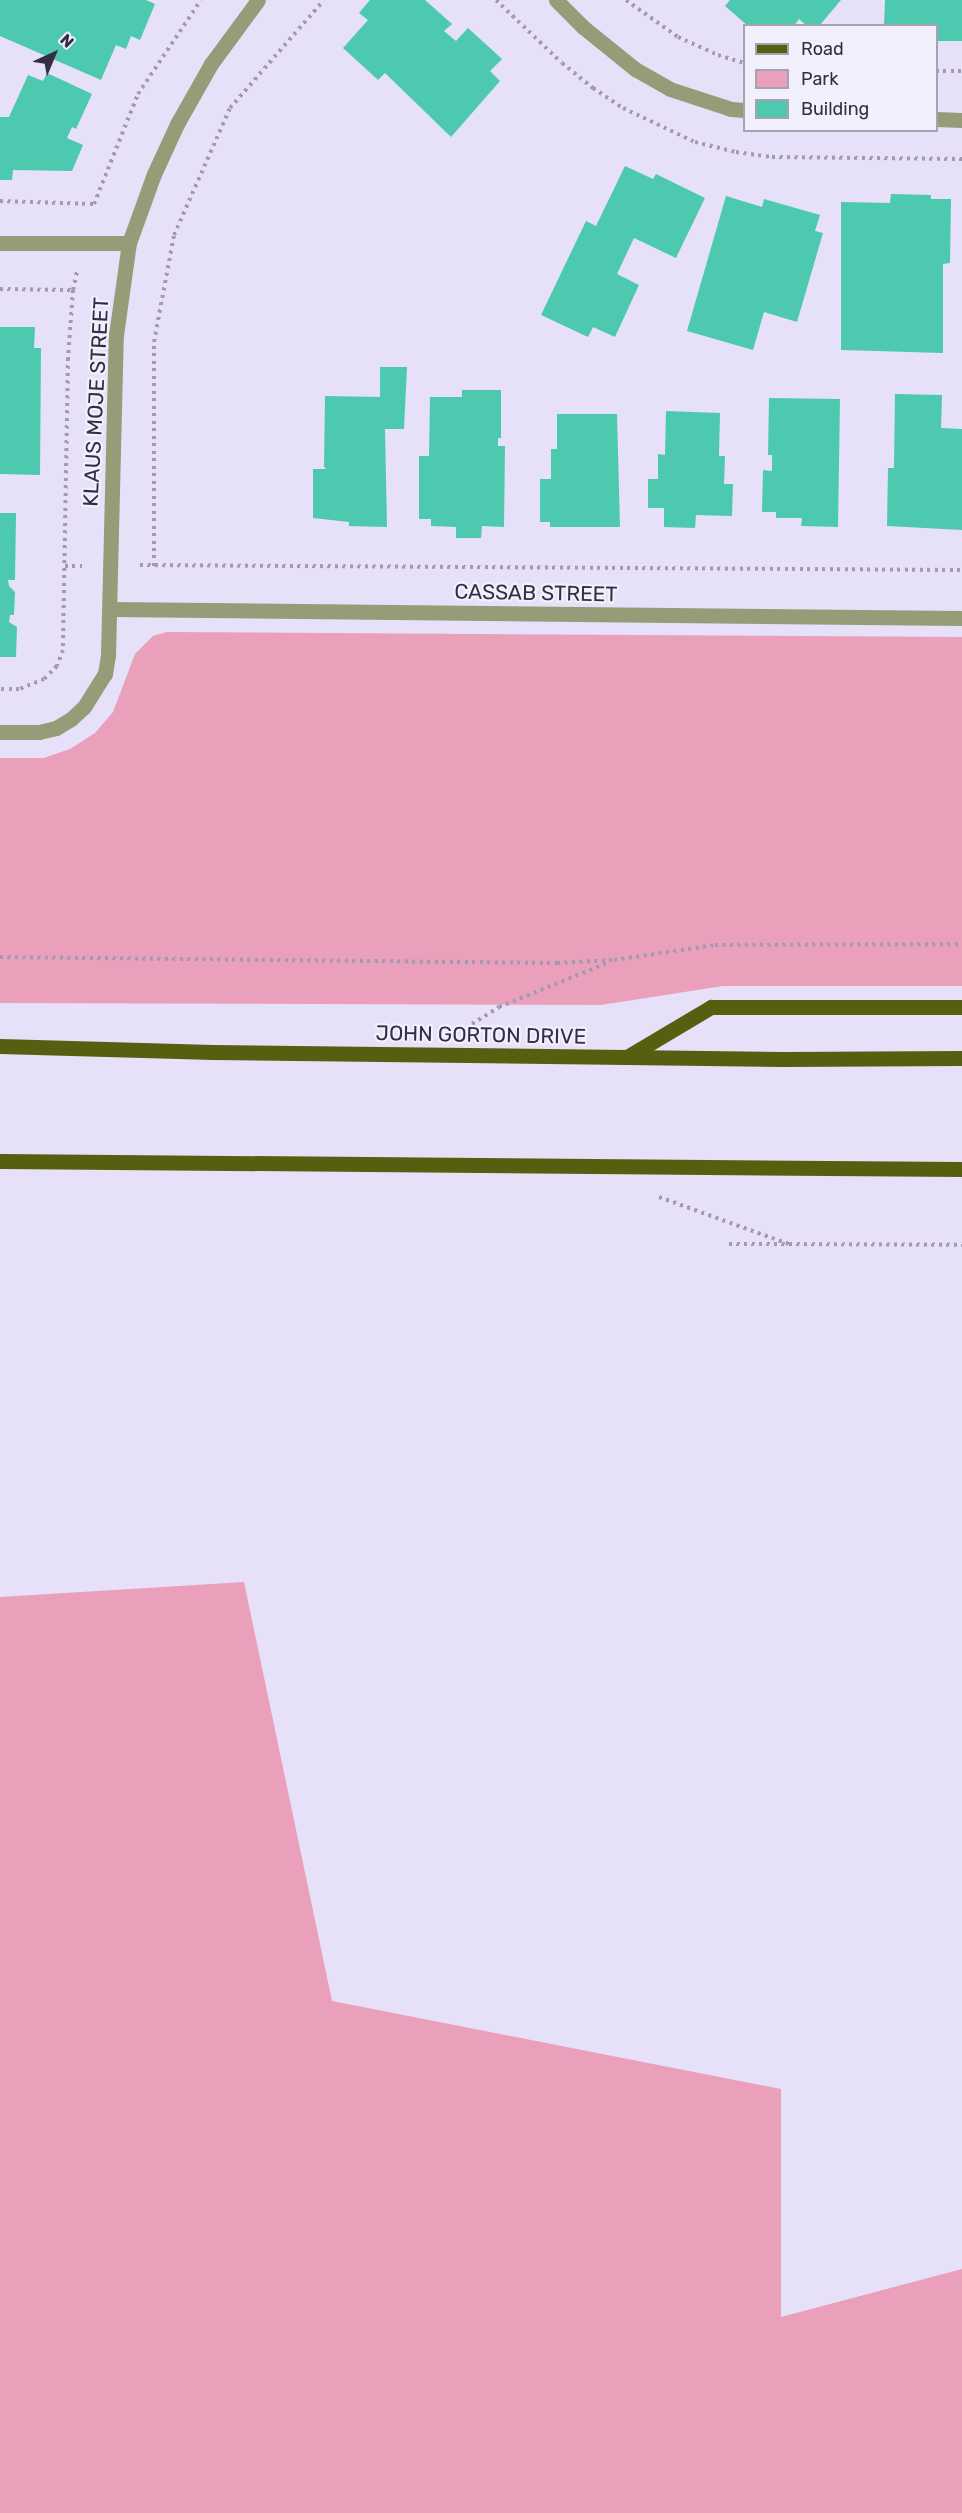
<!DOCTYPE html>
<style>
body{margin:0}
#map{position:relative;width:962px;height:2513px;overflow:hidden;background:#e6e0f9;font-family:Rubik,sans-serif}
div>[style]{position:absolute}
.green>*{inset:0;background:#eaa0ba}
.building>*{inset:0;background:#4dc9af}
.path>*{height:4px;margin-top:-2px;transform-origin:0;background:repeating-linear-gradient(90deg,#a19ab2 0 3px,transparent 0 7.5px)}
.street>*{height:15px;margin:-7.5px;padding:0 7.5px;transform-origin:7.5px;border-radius:7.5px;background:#959c77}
.primary>*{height:15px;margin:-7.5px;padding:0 7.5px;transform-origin:7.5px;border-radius:7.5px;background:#555f0f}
span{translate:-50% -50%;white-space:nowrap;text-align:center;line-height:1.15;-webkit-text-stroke:4.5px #f2f0fc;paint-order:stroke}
.street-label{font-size:21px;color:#342d44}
.legend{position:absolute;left:743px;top:24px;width:195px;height:108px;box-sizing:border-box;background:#f2f0fc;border:2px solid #a6a2b2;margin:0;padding:8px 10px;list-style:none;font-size:18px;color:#342d44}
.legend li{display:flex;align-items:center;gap:12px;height:30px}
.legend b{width:30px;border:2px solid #a6a2b2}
.north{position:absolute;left:24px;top:24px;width:60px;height:60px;-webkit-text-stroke:4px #f2f0fc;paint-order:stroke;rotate:44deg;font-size:16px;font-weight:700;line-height:24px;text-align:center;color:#342d44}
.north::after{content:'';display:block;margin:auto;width:21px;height:27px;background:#342d44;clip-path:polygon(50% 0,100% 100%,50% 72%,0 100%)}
</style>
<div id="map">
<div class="green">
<div style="clip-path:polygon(167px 632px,962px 637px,962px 986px,723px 986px,601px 1005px,0 1003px,0 758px,44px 758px,70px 749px,95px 733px,113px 712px,135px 654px,153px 636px)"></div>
<div style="clip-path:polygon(244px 1582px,332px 2001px,781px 2089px,781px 2317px,962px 2269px,962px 2513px,0 2513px,0 1597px)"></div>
</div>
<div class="building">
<div style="clip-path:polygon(0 0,146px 0,155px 4px,140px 40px,131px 36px,126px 49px,116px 45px,101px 80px,0 36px)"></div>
<div style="clip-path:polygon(370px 0,425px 0,452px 24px,444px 31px,456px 41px,468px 28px,502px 59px,490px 71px,500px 81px,451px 137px,385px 73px,378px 80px,343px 48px,368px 20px,359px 13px)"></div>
<div style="clip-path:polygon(730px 0,841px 0,819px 26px,807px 26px,799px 19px,794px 26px,748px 26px,725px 6px)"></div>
<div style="clip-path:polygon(885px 0,962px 0,962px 41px,936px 41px,936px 26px,884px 26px)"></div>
<div style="clip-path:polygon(47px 73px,92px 94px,76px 129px,72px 127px,67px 138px,83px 145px,72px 171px,13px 170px,12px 180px,0 180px,0 117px,9px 117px,28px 75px,43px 81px)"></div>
<div style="clip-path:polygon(625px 166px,653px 179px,656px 174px,705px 198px,676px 258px,634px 238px,617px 274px,639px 285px,615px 337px,593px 327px,588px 337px,541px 315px,586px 221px,596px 226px)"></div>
<div style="clip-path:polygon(891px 194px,931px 195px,931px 199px,951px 199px,950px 263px,943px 264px,943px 353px,841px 350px,841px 202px,890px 203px)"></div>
<div style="clip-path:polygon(726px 196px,762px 207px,764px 199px,820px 215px,815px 231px,823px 233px,797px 322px,764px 312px,753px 350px,687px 331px)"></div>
<div style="clip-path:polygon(0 327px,35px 327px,34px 348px,41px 348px,40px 475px,0 474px)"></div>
<div style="clip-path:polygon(380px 367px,407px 367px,404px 429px,385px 429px,387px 527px,349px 526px,349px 522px,313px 518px,313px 469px,326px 469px,324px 467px,325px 396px,380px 397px)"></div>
<div style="clip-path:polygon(462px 390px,501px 390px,501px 438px,498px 438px,498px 446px,505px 446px,504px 527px,482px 526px,481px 538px,456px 538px,456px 527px,431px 526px,431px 519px,419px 519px,419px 456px,429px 456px,430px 397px,462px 397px)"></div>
<div style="clip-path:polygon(895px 394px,942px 395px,941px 428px,962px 429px,962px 530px,887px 526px,888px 468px,894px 468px)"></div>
<div style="clip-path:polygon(769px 398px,840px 399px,838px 527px,801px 526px,802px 518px,776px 518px,776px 512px,762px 512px,763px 470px,772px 471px,772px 455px,768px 455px)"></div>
<div style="clip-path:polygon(666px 411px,720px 413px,719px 456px,725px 456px,724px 484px,733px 484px,732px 516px,696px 515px,695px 528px,664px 527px,664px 508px,648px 508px,648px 479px,658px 479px,658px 454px,665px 455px)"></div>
<div style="clip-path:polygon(557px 414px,617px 414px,620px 527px,550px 527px,550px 522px,540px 522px,540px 479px,551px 479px,551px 449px,557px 449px)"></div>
<div style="clip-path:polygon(0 513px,16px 513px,15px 580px,8px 580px,9px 586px,15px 592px,14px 615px,10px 615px,9px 622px,17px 627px,16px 657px,0 657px)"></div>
</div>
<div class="path">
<div style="left:496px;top:0;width:91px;rotate:43.7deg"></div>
<div style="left:562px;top:63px;width:40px;rotate:39deg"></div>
<div style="left:593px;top:88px;width:36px;rotate:34deg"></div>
<div style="left:623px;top:108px;width:80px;rotate:25.3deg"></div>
<div style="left:695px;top:142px;width:42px;rotate:13.7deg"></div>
<div style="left:736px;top:152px;width:36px;rotate:8deg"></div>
<div style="left:772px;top:157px;width:190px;rotate:0.6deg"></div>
<div style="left:626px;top:0;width:64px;rotate:35.4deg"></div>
<div style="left:678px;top:37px;width:44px;rotate:24.2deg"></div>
<div style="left:718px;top:55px;width:27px;rotate:17deg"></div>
<div style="left:936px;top:71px;width:26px"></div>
<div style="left:0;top:201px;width:94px;rotate:1.8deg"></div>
<div style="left:94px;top:204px;width:118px;rotate:-68.2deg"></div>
<div style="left:138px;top:94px;width:113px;rotate:-56.2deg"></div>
<div style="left:0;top:289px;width:73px;rotate:0.8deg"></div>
<div style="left:73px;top:290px;width:68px;rotate:94.2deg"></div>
<div style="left:68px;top:358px;width:292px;rotate:91deg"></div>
<div style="left:63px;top:650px;width:17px;rotate:111deg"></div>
<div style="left:57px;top:666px;width:18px;rotate:135deg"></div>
<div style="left:44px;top:679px;width:27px;rotate:158deg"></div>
<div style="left:19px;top:689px;width:19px;rotate:180deg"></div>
<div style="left:73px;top:290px;width:19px;rotate:-78deg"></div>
<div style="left:140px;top:565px;width:822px;rotate:0.35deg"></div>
<div style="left:65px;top:566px;width:17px"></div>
<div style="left:154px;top:566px;width:224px;rotate:-90deg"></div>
<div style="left:154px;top:342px;width:109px;rotate:-79.4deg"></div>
<div style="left:174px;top:235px;width:139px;rotate:-66.2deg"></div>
<div style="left:230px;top:108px;width:143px;rotate:-49deg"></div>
<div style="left:0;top:957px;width:557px;rotate:0.62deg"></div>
<div style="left:557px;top:963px;width:57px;rotate:-3deg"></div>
<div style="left:614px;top:960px;width:102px;rotate:-8.4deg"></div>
<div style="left:715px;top:945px;width:247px;rotate:-0.2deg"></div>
<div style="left:472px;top:1024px;width:32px;rotate:-32deg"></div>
<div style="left:499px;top:1007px;width:119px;rotate:-22.2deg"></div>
<div style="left:659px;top:1197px;width:138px;rotate:19.9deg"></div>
<div style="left:729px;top:1244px;width:233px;rotate:0.2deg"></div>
</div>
<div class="street">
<div style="left:556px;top:0;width:38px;rotate:45deg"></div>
<div style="left:583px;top:27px;width:67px;rotate:38.9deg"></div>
<div style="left:635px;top:69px;width:40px;rotate:29.7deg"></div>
<div style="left:670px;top:89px;width:64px;rotate:18.2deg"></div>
<div style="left:731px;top:109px;width:13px;rotate:4deg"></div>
<div style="left:936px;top:119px;width:26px;rotate:2deg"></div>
<div style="left:0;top:243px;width:129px"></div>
<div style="left:110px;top:609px;width:852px;rotate:0.61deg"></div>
<div style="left:0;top:732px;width:39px"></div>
<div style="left:39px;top:732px;width:17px;rotate:-13deg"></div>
<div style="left:56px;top:728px;width:17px;rotate:-31deg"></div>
<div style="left:71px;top:719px;width:18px;rotate:-43deg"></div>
<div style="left:84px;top:707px;width:39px;rotate:-58deg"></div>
<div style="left:105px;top:674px;width:19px;rotate:-81deg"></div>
<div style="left:108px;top:655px;width:320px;rotate:-88.6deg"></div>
<div style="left:116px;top:335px;width:93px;rotate:-82deg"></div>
<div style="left:129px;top:243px;width:73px;rotate:-70.1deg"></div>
<div style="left:154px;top:174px;width:55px;rotate:-65.3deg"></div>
<div style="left:177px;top:124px;width:69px;rotate:-60.5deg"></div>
<div style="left:211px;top:64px;width:79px;rotate:-53.7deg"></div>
</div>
<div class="primary">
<div style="left:0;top:1046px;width:213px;rotate:1.6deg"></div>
<div style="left:213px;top:1052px;width:570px;rotate:0.7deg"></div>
<div style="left:783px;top:1059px;width:179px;rotate:-0.3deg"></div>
<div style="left:627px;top:1057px;width:98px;rotate:-30.8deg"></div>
<div style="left:711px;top:1007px;width:251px"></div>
<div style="left:0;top:1161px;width:962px;rotate:0.48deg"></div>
</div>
<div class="street-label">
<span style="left:96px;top:402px;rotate:-87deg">KLAUS MOJE STREET</span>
<span style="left:536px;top:593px;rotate:1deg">CASSAB STREET</span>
<span style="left:481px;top:1035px;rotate:1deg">JOHN GORTON DRIVE</span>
</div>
<ul class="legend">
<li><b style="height:8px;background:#555f0f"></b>Road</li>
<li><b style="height:16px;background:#eaa0ba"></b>Park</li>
<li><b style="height:16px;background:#4dc9af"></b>Building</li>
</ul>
<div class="north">N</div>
</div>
